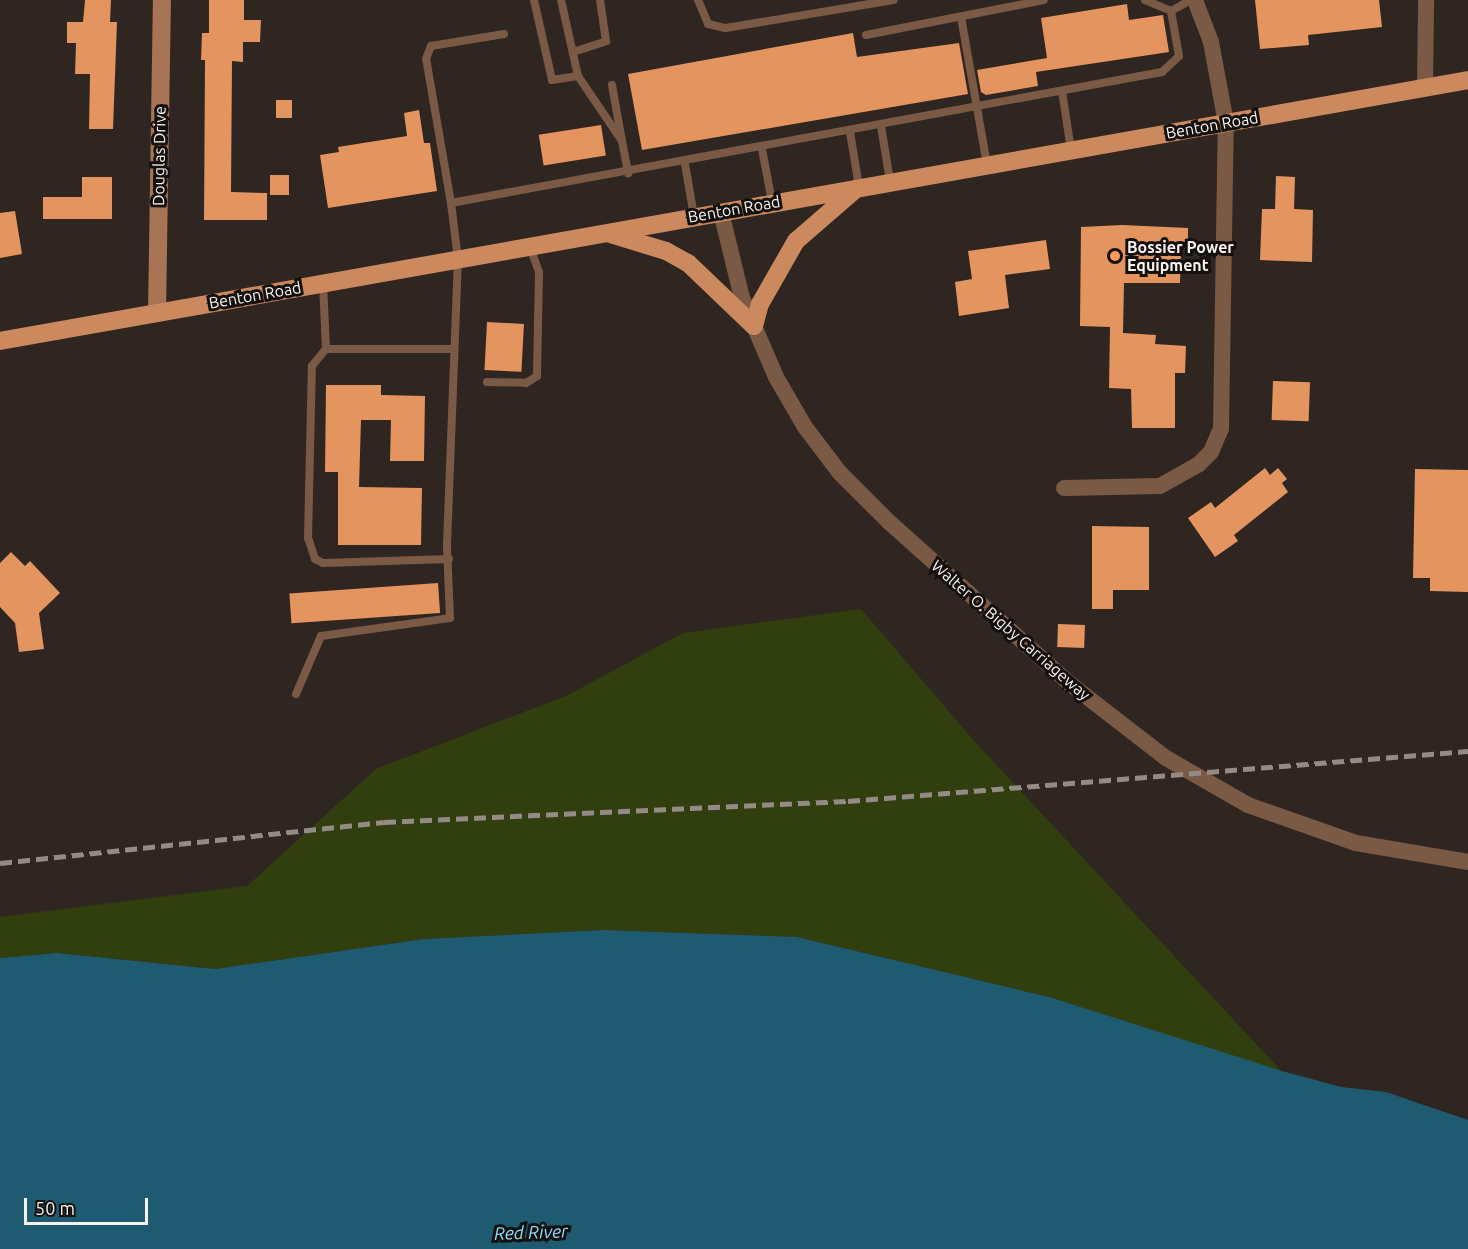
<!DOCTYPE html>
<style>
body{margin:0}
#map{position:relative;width:1468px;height:1249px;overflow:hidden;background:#302621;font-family:Ubuntu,sans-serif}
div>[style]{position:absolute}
.green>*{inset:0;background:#313f0e}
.water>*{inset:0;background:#1e5b71}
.building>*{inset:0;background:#e3945f;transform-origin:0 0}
.lane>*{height:8px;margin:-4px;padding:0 4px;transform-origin:4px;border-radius:4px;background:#7a5a45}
.street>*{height:16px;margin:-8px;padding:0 8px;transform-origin:8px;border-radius:8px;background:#7a5a45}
.secondary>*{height:18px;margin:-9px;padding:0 9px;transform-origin:9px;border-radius:9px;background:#a87554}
.primary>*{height:18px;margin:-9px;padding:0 9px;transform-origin:9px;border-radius:9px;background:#cc895e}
.rail>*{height:4.5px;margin-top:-2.25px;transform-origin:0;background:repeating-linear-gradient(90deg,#948b87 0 12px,transparent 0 18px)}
.dots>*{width:16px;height:16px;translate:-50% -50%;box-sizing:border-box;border:3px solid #14100e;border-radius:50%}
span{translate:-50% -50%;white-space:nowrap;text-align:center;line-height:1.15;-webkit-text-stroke:6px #14100e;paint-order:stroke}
.street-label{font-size:16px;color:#f9f1ee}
.poi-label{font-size:16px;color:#f9f1ee;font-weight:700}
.left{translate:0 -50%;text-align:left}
.water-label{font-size:18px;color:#8fddfd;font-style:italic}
.scale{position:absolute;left:24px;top:1198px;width:124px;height:27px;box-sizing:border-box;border:3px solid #f9f1ee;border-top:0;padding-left:8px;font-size:18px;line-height:21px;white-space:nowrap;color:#f9f1ee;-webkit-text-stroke:4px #14100e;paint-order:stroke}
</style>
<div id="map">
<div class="green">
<div style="clip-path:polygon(861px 609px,976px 743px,1284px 1074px,1049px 997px,797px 937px,604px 930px,424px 939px,215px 969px,57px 953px,0 958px,0 917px,247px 886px,376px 769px,568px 695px,683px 633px)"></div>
</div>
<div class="water">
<div style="clip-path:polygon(604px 930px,797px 937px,1049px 997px,1282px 1071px,1341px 1087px,1386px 1092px,1468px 1120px,1468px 1249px,0 1249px,0 958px,57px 953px,215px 969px,424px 939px)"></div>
</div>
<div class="building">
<div style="clip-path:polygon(85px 0,111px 0,110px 22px,117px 22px,113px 129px,89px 129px,90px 74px,75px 74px,76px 43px,67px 43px,67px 22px,83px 22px)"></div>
<div style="clip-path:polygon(209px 0,244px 0,244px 20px,261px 20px,260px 42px,243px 42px,243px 62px,232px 61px,231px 192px,267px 193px,267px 220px,204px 220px,205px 60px,201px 60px,202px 33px,209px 33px)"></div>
<div style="clip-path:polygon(1255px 0,1379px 0,1382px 27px,1308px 35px,1309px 45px,1260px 49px)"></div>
<div style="clip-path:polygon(1127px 4px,1129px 20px,1163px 15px,1169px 52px,1036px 72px,1038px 86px,986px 95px,981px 92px,977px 70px,1047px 58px,1041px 18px)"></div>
<div style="clip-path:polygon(853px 33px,857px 57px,959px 43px,968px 94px,642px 150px,628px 74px)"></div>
<div style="left:276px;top:100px;width:16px;height:18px"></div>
<div style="clip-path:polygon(419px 110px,424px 143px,430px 143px,437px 191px,328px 208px,320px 155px,339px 152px,338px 147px,407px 136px,404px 113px)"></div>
<div style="left:601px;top:125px;width:31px;height:63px;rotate:81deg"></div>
<div style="left:270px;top:175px;width:19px;height:20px"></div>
<div style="clip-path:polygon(1276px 176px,1295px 177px,1294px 209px,1313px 210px,1312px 262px,1260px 260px,1262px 209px,1275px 209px)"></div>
<div style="clip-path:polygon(82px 177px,112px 177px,112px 219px,43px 219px,43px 197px,82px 197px)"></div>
<div style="clip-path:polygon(15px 211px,22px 254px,0 258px,0 213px)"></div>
<div style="clip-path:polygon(1122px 225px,1188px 228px,1188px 249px,1181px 249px,1180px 283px,1124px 283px,1123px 333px,1156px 335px,1155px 344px,1186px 346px,1185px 373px,1175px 373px,1175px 428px,1132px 428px,1131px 389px,1109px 388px,1110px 327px,1080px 326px,1081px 227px)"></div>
<div style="clip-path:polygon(1046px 240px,1050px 269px,1005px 275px,1009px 308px,959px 316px,955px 282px,972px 279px,968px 251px)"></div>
<div style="left:487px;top:322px;width:37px;height:48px;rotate:3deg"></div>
<div style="left:1273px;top:381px;width:37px;height:39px;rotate:2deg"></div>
<div style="clip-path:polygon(326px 385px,381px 385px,381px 395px,425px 396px,424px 461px,390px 461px,391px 420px,361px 420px,359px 487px,422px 488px,421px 545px,338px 545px,338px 472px,325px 472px)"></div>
<div style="clip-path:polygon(1265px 468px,1270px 475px,1278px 468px,1287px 479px,1282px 483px,1288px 492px,1234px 535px,1238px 541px,1215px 557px,1188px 518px,1211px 502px,1215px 508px)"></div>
<div style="clip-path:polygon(1415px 469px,1468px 470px,1468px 592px,1430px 591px,1430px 578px,1413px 578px)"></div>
<div style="clip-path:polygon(1092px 526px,1149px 527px,1149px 590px,1113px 590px,1113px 609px,1092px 609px)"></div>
<div style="clip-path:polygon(11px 552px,25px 566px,30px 561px,60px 593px,39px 613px,44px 649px,19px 652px,15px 623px,0 607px,0 563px)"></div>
<div style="left:438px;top:583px;width:30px;height:149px;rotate:86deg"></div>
<div style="left:1058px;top:624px;width:27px;height:23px;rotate:2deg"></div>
</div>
<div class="lane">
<div style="left:534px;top:0;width:82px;rotate:77.3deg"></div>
<div style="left:552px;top:80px;width:26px;rotate:-9deg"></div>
<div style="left:561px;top:0;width:78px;rotate:77.4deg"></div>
<div style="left:578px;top:76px;width:78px;rotate:55.9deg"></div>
<div style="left:622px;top:141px;width:33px;rotate:79deg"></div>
<div style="left:698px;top:0;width:26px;rotate:67deg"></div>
<div style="left:708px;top:24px;width:18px;rotate:13deg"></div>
<div style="left:726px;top:28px;width:170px;rotate:-9.5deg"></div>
<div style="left:1145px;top:0;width:28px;rotate:23deg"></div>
<div style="left:1171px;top:11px;width:23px;rotate:-29deg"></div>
<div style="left:961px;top:17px;width:149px;rotate:80deg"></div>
<div style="left:866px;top:35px;width:181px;rotate:-11.1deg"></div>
<div style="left:573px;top:52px;width:35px;rotate:-18deg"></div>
<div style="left:606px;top:41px;width:41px;rotate:-98.3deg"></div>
<div style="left:612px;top:85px;width:57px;rotate:79.9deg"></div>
<div style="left:1062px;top:91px;width:60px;rotate:81.3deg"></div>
<div style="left:881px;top:126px;width:56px;rotate:80.7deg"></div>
<div style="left:850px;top:132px;width:56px;rotate:80.7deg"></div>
<div style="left:762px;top:149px;width:54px;rotate:79.3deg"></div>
<div style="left:685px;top:164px;width:53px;rotate:80.2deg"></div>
<div style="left:451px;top:203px;width:146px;rotate:-99.8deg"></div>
<div style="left:426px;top:59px;width:14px;rotate:-69deg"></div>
<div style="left:431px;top:46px;width:74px;rotate:-9.3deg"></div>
<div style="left:323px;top:283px;width:66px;rotate:87.4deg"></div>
<div style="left:487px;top:382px;width:39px;rotate:1deg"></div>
<div style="left:526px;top:383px;width:13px;rotate:-32deg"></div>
<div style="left:537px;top:376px;width:104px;rotate:-88.9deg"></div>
<div style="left:539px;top:272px;width:27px;rotate:-110deg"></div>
<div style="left:449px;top:559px;width:126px;rotate:178.2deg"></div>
<div style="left:323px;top:563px;width:9px;rotate:-153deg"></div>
<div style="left:315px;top:559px;width:22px;rotate:-108deg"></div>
<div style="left:308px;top:538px;width:172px;rotate:-88.7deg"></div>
<div style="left:312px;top:366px;width:22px;rotate:-51deg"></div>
<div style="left:326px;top:349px;width:128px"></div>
<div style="left:296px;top:694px;width:63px;rotate:-66.7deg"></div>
<div style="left:321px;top:636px;width:130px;rotate:-7.9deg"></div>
<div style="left:450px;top:618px;width:73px;rotate:-92.4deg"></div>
<div style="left:447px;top:545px;width:286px;rotate:-87.8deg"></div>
<div style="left:458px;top:259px;width:56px;rotate:-97.1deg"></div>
<div style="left:451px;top:203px;width:723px;rotate:-10.44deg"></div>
<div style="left:1162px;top:72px;width:23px;rotate:-43deg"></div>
<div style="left:1179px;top:56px;width:46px;rotate:-100.1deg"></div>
</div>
<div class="street">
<div style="left:1425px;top:88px;width:88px;rotate:-89.3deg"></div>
<div style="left:721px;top:212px;width:89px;rotate:76.3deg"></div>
<div style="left:742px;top:298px;width:86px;rotate:66.7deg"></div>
<div style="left:776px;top:377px;width:58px;rotate:59.9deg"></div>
<div style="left:805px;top:427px;width:56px;rotate:52.9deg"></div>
<div style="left:839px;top:472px;width:71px;rotate:45deg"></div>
<div style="left:889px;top:522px;width:241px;rotate:41.8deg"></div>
<div style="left:1069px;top:683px;width:123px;rotate:37.7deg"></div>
<div style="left:1166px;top:758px;width:95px;rotate:29.8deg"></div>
<div style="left:1248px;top:805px;width:114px;rotate:19.4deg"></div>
<div style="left:1356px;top:843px;width:114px;rotate:9.6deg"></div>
<div style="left:1064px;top:488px;width:96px;rotate:-1.2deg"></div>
<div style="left:1160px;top:486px;width:45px;rotate:-29.4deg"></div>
<div style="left:1199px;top:464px;width:17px;rotate:-45deg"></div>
<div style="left:1211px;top:452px;width:25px;rotate:-67deg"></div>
<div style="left:1221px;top:429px;width:306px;rotate:-89.1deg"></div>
<div style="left:1226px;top:123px;width:82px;rotate:-100.5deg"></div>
<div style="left:1211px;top:42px;width:45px;rotate:-110.9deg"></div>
</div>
<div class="secondary">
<div style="left:157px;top:313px;width:313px;rotate:-89.1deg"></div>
</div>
<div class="primary">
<div style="left:610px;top:234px;width:59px;rotate:16.9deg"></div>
<div style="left:666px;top:251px;width:25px;rotate:29deg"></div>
<div style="left:688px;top:263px;width:91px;rotate:43.7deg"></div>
<div style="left:754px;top:326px;width:23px;rotate:-75deg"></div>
<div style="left:760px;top:304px;width:73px;rotate:-60.3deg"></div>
<div style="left:796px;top:241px;width:79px;rotate:-40.9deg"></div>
<div style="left:0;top:341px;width:1491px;rotate:-10.08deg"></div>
</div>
<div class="rail">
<div style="left:0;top:863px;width:386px;rotate:-6.1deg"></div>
<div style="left:384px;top:822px;width:464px;rotate:-2.6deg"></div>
<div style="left:848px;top:801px;width:622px;rotate:-4.61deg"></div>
</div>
<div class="dots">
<div style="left:1115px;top:256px;background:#fe9b59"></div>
</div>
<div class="street-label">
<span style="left:1212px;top:125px;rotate:-10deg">Benton Road</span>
<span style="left:159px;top:156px;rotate:-89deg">Douglas Drive</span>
<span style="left:734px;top:209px;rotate:-10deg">Benton Road</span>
<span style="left:255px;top:295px;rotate:-10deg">Benton Road</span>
<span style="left:1011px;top:630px;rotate:41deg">Walter O. Bigby Carriageway</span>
</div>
<div class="poi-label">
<span class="left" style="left:1127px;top:256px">Bossier Power<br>Equipment</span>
</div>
<div class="water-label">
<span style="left:531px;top:1232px;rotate:-2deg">Red River</span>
</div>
<div class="scale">50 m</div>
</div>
